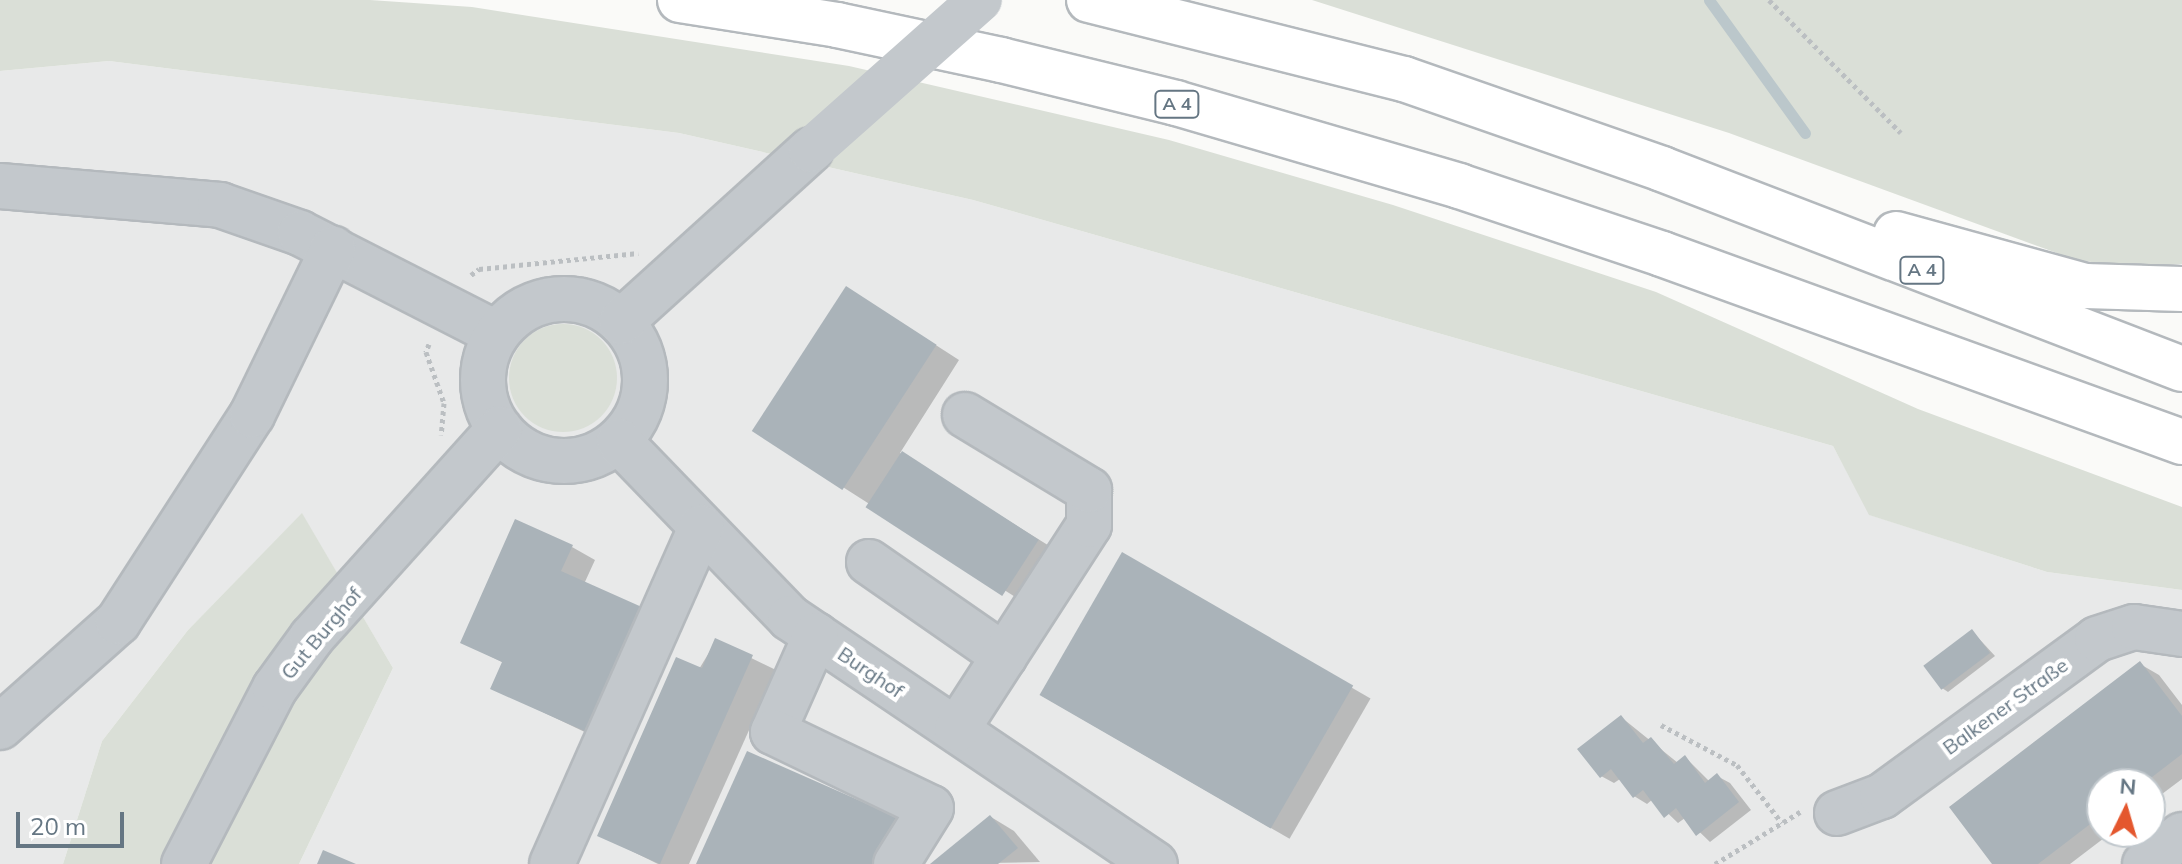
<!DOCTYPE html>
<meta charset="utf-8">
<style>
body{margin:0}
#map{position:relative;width:2182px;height:864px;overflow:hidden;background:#fafaf8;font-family:Mulish,sans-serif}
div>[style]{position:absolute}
.built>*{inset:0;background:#e8e9e9}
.green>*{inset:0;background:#dadfd7}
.round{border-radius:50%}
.shadow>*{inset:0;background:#0003;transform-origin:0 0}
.stream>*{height:11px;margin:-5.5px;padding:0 5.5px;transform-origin:5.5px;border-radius:5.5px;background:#bbc7cb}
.building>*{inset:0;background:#aab3b9;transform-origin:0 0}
.path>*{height:5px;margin-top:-2.5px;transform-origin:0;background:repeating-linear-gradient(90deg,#bbbfc2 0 4px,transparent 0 8px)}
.roads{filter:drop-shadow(2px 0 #b4b9bd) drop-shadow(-2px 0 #b4b9bd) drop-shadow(0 2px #b4b9bd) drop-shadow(0 -2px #b4b9bd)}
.minor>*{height:44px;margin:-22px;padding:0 22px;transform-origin:22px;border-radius:22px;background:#c3c8cc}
.minor>.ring{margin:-22px;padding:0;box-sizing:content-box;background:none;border:44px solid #c3c8cc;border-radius:50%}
.highway>*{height:44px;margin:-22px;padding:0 22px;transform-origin:22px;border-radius:22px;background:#fff}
.minor-bridge>*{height:44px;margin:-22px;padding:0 22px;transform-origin:22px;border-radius:22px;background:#c3c8cc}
span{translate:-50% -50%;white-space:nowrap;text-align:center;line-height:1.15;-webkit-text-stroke:8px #fff;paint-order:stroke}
.shield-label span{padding:2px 6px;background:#fff;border:2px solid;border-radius:6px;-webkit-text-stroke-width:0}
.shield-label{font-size:18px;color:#657683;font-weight:700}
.street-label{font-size:20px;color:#657683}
.north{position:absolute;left:2086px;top:768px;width:80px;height:80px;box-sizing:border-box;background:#fff;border:2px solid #c1c8cd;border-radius:50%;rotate:5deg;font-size:22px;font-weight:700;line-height:32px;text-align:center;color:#657683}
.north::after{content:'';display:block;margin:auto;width:28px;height:36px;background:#e4572e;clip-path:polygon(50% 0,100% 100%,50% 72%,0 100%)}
.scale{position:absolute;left:16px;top:812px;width:108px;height:36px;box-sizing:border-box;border:4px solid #657683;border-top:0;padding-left:10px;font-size:24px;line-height:28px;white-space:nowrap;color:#657683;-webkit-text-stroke:6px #fff;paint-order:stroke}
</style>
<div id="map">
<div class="built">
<div style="clip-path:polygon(evenodd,109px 61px,679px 133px,973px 200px,1833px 446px,1870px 515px,2047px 572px,2182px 590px,2182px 864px,299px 864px,393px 668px,302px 514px,188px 630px,102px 741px,63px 864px,0 864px,0 71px,109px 61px,2102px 784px,2150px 784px,2150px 832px,2102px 832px,2102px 784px)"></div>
</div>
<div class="green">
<div style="clip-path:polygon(0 0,370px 0,472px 7px,849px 66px,1169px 140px,1393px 205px,1656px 292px,1918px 409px,2182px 507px,2182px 590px,2047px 572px,1869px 515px,1833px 446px,973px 200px,679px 133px,109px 61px,0 71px)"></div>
<div style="clip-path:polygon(1312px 0,2182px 0,2182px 264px,2130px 267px,2076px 260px,1729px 133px)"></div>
<div class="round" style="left:509px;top:324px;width:108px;height:108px"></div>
<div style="clip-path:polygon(302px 513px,393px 668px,299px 864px,63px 864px,102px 741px,188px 630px)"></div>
</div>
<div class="shadow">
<div style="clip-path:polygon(869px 302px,959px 360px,900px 453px,1067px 557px,1034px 609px,755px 431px)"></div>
<div style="clip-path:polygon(572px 547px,595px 560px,584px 584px,612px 745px,492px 688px,504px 663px,462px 642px)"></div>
<div style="left:1122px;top:555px;width:287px;height:162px;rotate:30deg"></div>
<div style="clip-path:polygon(1972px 631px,1995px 656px,1948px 692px,1942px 688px)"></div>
<div style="clip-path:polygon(716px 641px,776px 670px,689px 864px,658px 864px,599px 835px)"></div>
<div style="clip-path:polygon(2140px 664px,2159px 675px,2182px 705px,2182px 779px,2150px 803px,2150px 784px,2102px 784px,2102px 832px,2112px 832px,2070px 864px,1995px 864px)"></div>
<div style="clip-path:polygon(1621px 717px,1678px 763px,1685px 757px,1710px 782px,1717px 776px,1730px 783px,1751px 810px,1710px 842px,1685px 818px,1678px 823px,1653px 799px,1647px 804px,1634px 796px,1620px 779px,1614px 783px,1601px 776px)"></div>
<div style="clip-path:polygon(991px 817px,1014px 831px,1040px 862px,933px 864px)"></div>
</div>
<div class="stream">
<div style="left:1709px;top:0;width:164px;rotate:54.2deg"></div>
</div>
<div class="building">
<div style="left:846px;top:286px;width:108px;height:173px;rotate:33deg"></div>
<div style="left:902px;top:451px;width:163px;height:67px;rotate:33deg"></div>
<div style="clip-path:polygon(515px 519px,573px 545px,561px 571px,644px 608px,589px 733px,490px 689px,502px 662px,460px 643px)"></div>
<div style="left:1122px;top:552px;width:267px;height:165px;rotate:30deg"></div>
<div style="left:1972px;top:629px;width:30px;height:61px;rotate:53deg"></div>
<div style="clip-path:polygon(715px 638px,753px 655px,660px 864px,597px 836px,676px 657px,702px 668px)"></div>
<div style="clip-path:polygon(2140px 661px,2182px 716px,2182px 754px,2143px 784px,2102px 784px,2102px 815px,2038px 864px,1992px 864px,1949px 807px)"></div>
<div style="clip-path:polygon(1621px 715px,1643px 743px,1651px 737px,1674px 764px,1685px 755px,1705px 783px,1717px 773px,1739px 802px,1696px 836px,1676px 808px,1664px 818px,1643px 790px,1633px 798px,1611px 769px,1600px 778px,1577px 749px)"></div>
<div style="clip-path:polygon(747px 751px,897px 817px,876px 864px,696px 864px)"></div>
<div style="clip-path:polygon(990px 815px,1018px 848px,998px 864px,930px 864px)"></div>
<div style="clip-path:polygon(323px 850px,356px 864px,317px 864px)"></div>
</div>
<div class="path">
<div style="left:1769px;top:0;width:187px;rotate:45.2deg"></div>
<div style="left:471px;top:275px;width:10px;rotate:-37deg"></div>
<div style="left:479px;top:269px;width:160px;rotate:-5.7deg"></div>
<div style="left:429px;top:344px;width:9px;rotate:111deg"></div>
<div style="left:426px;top:352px;width:54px;rotate:70.6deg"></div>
<div style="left:444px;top:403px;width:32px;rotate:95deg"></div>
<div style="left:1661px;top:725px;width:86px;rotate:27.8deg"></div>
<div style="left:1737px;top:765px;width:73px;rotate:52.2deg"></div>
<div style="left:1715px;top:864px;width:100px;rotate:-31.5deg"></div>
</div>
<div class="roads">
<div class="minor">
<div style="left:0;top:186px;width:221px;rotate:4.9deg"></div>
<div style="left:220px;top:205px;width:85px;rotate:19.3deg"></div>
<div style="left:300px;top:233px;width:221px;rotate:27.1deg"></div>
<div class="ring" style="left:483px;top:299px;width:118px;height:118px"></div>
<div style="left:621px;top:322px;width:256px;rotate:-42.2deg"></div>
<div style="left:619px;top:441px;width:246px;rotate:46deg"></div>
<div style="left:790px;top:618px;width:440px;rotate:34deg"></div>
<div style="left:869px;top:562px;width:165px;rotate:34.8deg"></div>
<div style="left:816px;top:635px;width:106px;rotate:113.9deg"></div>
<div style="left:773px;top:732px;width:175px;rotate:25.7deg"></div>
<div style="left:931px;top:808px;width:66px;rotate:122deg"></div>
<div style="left:0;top:727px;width:158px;rotate:-41.7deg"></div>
<div style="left:118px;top:622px;width:247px;rotate:-57.1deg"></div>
<div style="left:252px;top:415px;width:185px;rotate:-64deg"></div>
<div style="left:957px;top:729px;width:243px;rotate:-57.1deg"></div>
<div style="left:1089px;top:525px;width:35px;rotate:-90deg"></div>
<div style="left:1089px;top:490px;width:145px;rotate:-148.8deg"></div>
<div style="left:1837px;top:813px;width:48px;rotate:-20.7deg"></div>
<div style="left:1882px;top:796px;width:266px;rotate:-36.1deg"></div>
<div style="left:2097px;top:639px;width:39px;rotate:-18deg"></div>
<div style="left:2134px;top:627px;width:49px;rotate:8.3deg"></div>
<div style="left:184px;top:864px;width:198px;rotate:-62.7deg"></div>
<div style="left:275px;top:688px;width:63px;rotate:-54deg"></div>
<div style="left:312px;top:637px;width:280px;rotate:-48deg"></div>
<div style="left:552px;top:864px;width:368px;rotate:-66.1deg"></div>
<div style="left:2145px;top:864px;width:47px;rotate:-38.1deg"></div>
</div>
<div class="highway">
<div style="left:680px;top:0;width:159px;rotate:9deg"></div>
<div style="left:837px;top:25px;width:168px;rotate:12deg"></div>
<div style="left:1001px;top:60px;width:180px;rotate:13.8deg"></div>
<div style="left:1176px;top:103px;width:295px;rotate:16.3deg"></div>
<div style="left:1459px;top:186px;width:214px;rotate:18.5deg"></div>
<div style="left:1662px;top:254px;width:553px;rotate:19.88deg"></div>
<div style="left:1089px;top:0;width:325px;rotate:14.1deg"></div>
<div style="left:1404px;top:79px;width:273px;rotate:19.2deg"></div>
<div style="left:1662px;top:169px;width:557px;rotate:21.04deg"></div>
<div style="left:1896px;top:234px;width:196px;rotate:15.4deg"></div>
<div style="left:2085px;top:286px;width:97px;rotate:1.8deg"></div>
</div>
</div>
<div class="minor-bridge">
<div style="left:811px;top:150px;width:226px;rotate:-41.6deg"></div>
</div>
<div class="shield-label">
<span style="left:1177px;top:104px">A 4</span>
<span style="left:1922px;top:270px">A 4</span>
</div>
<div class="street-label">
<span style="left:321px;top:633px;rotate:-50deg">Gut Burghof</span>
<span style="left:871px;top:672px;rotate:34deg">Burghof</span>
<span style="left:2005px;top:706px;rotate:-36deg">Balkener Straße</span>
</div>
<div class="north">N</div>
<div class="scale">20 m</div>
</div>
